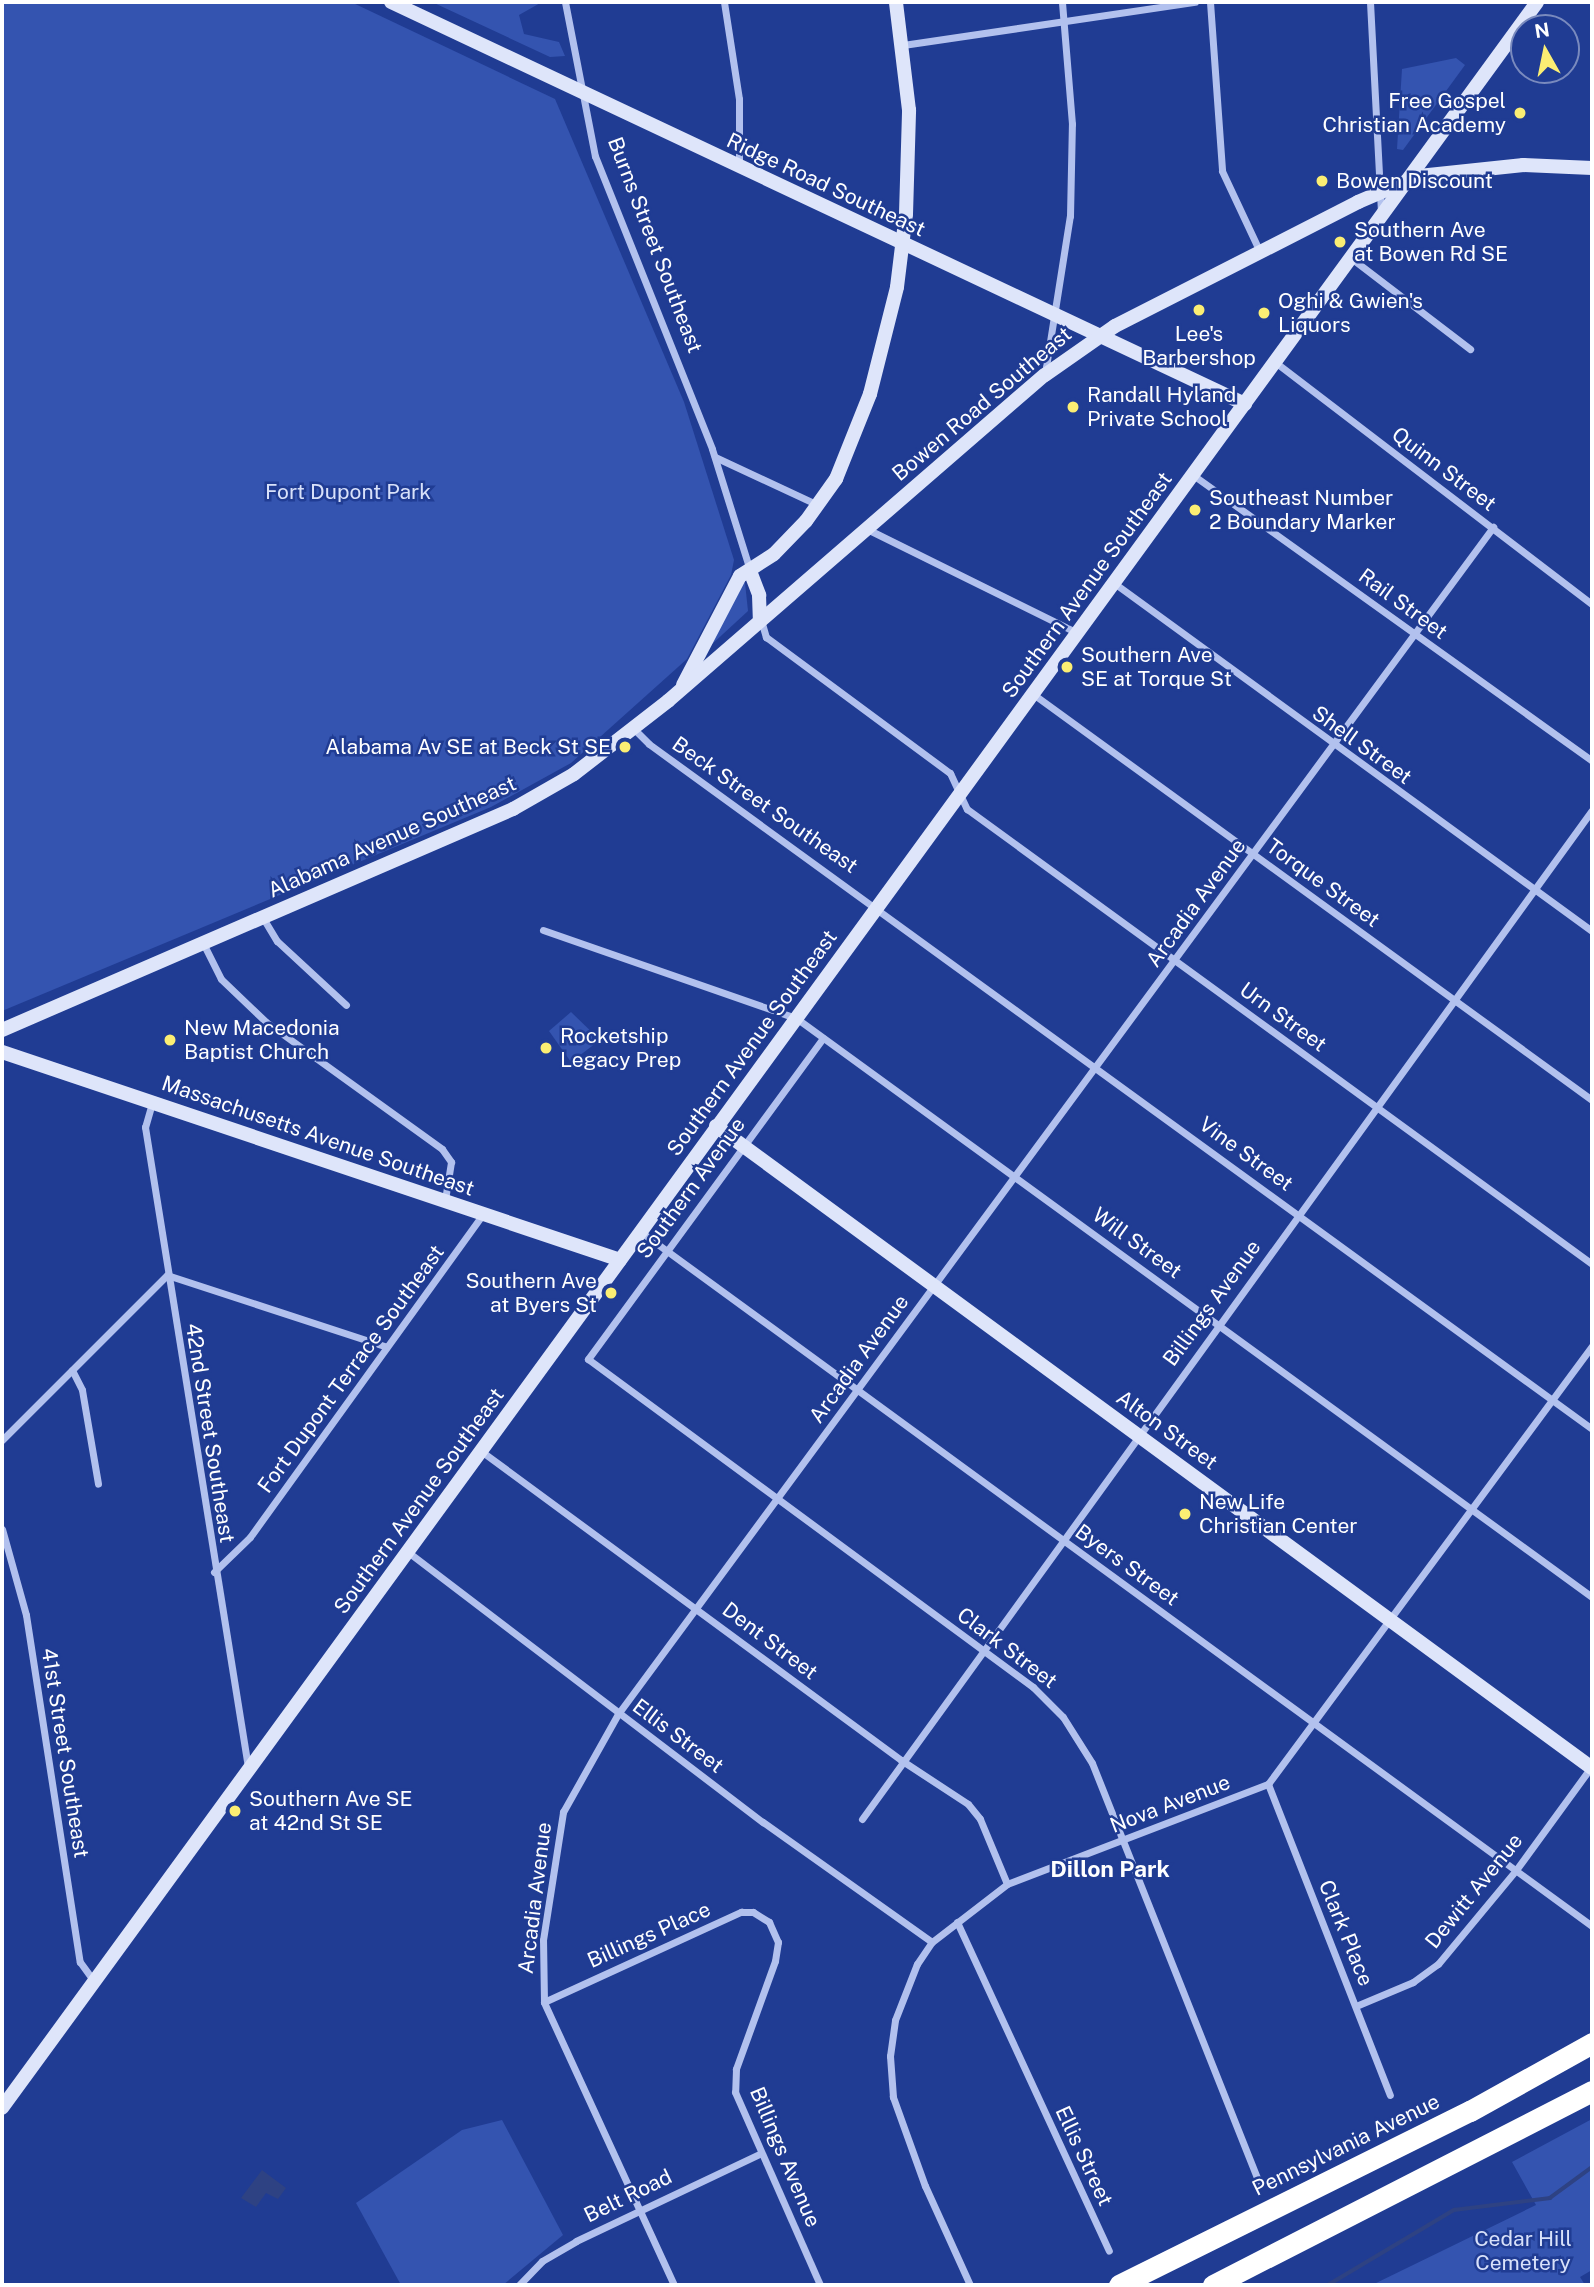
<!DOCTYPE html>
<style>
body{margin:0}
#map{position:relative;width:1594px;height:2287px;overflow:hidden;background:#203c93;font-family:"Public Sans",sans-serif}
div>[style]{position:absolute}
.green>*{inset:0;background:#3454b0}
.water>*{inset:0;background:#2e4283}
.stream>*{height:3.5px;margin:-1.75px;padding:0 1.75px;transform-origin:1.75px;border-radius:1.75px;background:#2e4283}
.street>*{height:7px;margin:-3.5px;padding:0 3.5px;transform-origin:3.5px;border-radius:3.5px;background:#b2c1ee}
.secondary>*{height:14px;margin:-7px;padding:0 7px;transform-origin:7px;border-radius:7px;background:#dee5fa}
.highway>*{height:21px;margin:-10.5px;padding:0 10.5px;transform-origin:10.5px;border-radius:10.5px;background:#fff}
.dots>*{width:19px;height:19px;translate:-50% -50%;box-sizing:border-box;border:4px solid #203c93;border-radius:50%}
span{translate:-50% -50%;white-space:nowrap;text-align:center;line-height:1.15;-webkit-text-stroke:5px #203c93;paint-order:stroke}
.poi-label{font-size:21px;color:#fff}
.right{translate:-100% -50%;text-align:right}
.left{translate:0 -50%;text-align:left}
.street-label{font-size:21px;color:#fff}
.park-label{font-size:21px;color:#d8e1fa}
.neighbourhood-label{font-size:23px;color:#fff;font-weight:700}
.frame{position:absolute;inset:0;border:4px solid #fff;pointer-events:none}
.north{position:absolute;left:1510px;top:14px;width:70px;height:70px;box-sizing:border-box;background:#203c93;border:2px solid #798abe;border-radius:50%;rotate:351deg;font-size:19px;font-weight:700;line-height:28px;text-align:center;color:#fff}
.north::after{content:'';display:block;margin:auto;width:24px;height:32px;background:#fbee73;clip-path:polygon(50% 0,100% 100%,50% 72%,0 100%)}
</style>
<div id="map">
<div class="green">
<div style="clip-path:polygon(2px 2px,351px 2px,555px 99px,684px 402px,734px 560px,731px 575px,687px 659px,571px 763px,491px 807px,2px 1011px)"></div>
<div style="clip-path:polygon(432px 2px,542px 2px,519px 15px,524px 34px,559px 42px,565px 56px,550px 57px)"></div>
<div style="clip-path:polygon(1456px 58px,1465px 65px,1403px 150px,1397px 149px,1402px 69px)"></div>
<div style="clip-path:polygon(745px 583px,748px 611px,710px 646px,744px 583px)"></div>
<div style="clip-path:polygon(571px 1012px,600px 1040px,571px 1062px,549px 1031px)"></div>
<div style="clip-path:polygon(1592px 2119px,1592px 2270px,1580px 2277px,1585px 2285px,1372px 2285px,1536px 2205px,1512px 2162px)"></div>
<div style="clip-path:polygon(502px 2120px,563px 2235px,503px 2285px,401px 2285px,356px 2203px,462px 2130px)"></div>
</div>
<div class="water">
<div style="clip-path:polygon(262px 2170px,286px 2188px,278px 2199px,266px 2193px,256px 2207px,241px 2198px)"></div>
</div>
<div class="stream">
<div style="left:1328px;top:2285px;width:147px;rotate:-30.8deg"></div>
<div style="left:1454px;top:2210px;width:97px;rotate:-7.1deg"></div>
<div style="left:1550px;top:2198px;width:52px;rotate:-36.4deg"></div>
</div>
<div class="street">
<div style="left:565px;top:2px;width:157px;rotate:79deg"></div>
<div style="left:595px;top:156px;width:315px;rotate:68.2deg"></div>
<div style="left:712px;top:449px;width:127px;rotate:72.6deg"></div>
<div style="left:724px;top:2px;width:98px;rotate:81.2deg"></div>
<div style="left:739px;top:99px;width:69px;rotate:90deg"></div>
<div style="left:1210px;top:2px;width:169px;rotate:85.9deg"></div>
<div style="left:1222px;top:171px;width:89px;rotate:64.9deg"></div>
<div style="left:1370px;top:2px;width:210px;rotate:87deg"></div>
<div style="left:903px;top:45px;width:295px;rotate:-8.4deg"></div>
<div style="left:1351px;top:258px;width:150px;rotate:37.4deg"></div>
<div style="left:1275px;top:362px;width:399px;rotate:37.4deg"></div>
<div style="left:1045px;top:373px;width:159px;rotate:-81deg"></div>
<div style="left:1070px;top:216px;width:92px;rotate:-88.8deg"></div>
<div style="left:1072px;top:124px;width:122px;rotate:-94.7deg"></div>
<div style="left:715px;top:457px;width:114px;rotate:25deg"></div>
<div style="left:1193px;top:475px;width:491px;rotate:35.6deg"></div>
<div style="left:867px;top:529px;width:234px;rotate:26.3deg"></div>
<div style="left:1114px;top:583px;width:591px;rotate:36.06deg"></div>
<div style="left:761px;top:620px;width:18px;rotate:74deg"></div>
<div style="left:766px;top:637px;width:229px;rotate:36.5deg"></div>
<div style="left:950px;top:773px;width:40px;rotate:65deg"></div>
<div style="left:967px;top:809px;width:773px;rotate:36.05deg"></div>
<div style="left:1033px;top:694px;width:691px;rotate:35.99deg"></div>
<div style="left:634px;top:729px;width:21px;rotate:45deg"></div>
<div style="left:649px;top:744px;width:1166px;rotate:35.99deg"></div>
<div style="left:263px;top:918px;width:27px;rotate:59deg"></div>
<div style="left:277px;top:941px;width:94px;rotate:42.8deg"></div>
<div style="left:543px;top:930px;width:268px;rotate:19.2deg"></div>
<div style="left:796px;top:1018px;width:984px;rotate:36.03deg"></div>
<div style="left:203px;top:943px;width:40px;rotate:63.4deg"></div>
<div style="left:221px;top:979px;width:62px;rotate:43.7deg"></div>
<div style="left:266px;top:1022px;width:217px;rotate:35.8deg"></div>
<div style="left:442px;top:1149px;width:16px;rotate:55deg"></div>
<div style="left:451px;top:1162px;width:39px;rotate:99deg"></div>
<div style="left:823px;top:1038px;width:398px;rotate:126.2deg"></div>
<div style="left:588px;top:1359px;width:553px;rotate:36.39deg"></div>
<div style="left:1033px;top:1687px;width:42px;rotate:45deg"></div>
<div style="left:1063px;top:1717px;width:54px;rotate:57.8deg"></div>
<div style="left:1092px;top:1763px;width:452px;rotate:68.3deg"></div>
<div style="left:152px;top:1103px;width:25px;rotate:106deg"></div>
<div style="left:145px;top:1127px;width:648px;rotate:80.86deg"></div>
<div style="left:641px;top:1232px;width:1177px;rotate:36.12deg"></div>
<div style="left:72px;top:1370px;width:22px;rotate:63deg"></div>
<div style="left:82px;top:1390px;width:95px;rotate:80.3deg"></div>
<div style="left:2px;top:1440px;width:233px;rotate:-45deg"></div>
<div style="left:167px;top:1275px;width:231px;rotate:18.1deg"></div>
<div style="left:481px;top:1451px;width:521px;rotate:36.34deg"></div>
<div style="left:901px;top:1760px;width:80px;rotate:33.3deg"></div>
<div style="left:968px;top:1804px;width:19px;rotate:51deg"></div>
<div style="left:980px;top:1819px;width:70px;rotate:67.4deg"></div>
<div style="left:2px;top:1529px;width:89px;rotate:74.4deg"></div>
<div style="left:26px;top:1615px;width:351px;rotate:81.2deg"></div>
<div style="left:80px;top:1962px;width:24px;rotate:54deg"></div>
<div style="left:408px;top:1552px;width:446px;rotate:37.3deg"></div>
<div style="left:763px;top:1822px;width:207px;rotate:35.4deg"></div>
<div style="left:214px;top:1572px;width:50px;rotate:-44.2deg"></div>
<div style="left:250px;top:1537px;width:398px;rotate:-54.2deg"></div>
<div style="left:1268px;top:1784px;width:334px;rotate:68.6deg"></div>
<div style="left:862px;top:1819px;width:1245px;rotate:-54.11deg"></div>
<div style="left:957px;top:1922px;width:362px;rotate:65.2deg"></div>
<div style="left:544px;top:2002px;width:217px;rotate:-24.6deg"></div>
<div style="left:741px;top:1912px;width:12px"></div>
<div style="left:753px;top:1912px;width:19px;rotate:32deg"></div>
<div style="left:769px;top:1922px;width:22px;rotate:66deg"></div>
<div style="left:778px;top:1942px;width:19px;rotate:99deg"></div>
<div style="left:775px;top:1961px;width:115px;rotate:109.9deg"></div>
<div style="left:736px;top:2069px;width:23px;rotate:92deg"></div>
<div style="left:735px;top:2092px;width:211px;rotate:66.2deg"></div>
<div style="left:1356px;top:2006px;width:62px;rotate:-22.8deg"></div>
<div style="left:1413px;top:1982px;width:31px;rotate:-36deg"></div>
<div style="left:1438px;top:1964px;width:122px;rotate:-50.3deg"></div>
<div style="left:1516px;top:1870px;width:127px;rotate:-53.9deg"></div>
<div style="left:519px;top:2285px;width:33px;rotate:-46deg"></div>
<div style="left:542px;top:2261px;width:39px;rotate:-30deg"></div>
<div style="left:576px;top:2241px;width:205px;rotate:-25.4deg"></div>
<div style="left:674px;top:2285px;width:311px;rotate:-114.7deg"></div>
<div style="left:544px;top:2002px;width:62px;rotate:-90.9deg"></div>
<div style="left:543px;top:1940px;width:130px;rotate:-81.1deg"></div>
<div style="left:563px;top:1812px;width:112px;rotate:-60.7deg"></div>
<div style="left:618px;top:1714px;width:1475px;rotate:-53.6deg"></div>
<div style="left:970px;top:2285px;width:109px;rotate:-114.4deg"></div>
<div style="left:925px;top:2186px;width:95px;rotate:-109.8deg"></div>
<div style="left:893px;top:2097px;width:41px;rotate:-94.2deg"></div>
<div style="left:890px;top:2056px;width:36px;rotate:-82deg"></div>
<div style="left:895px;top:2020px;width:60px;rotate:-68.6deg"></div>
<div style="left:917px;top:1964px;width:27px;rotate:-56deg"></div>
<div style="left:932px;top:1942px;width:95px;rotate:-37.7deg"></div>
<div style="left:1007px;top:1884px;width:280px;rotate:-21deg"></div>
<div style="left:1268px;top:1784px;width:545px;rotate:-53.51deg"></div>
</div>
<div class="secondary">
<div style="left:391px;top:2px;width:944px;rotate:25.21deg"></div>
<div style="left:750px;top:571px;width:26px;rotate:69deg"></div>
<div style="left:759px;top:595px;width:23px;rotate:88deg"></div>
<div style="left:683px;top:685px;width:123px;rotate:-62.4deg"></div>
<div style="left:740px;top:576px;width:40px;rotate:-32.9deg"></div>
<div style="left:774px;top:554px;width:46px;rotate:-45.9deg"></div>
<div style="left:806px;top:521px;width:52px;rotate:-54.5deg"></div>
<div style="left:836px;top:479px;width:92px;rotate:-68.2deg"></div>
<div style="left:870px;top:394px;width:110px;rotate:-75.8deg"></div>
<div style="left:897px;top:287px;width:74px;rotate:-83deg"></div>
<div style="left:906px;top:214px;width:104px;rotate:-88.3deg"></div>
<div style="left:909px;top:110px;width:109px;rotate:-96.9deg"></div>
<div style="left:2px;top:1030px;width:557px;rotate:-23.39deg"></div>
<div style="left:513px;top:809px;width:70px;rotate:-29.8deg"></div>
<div style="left:574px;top:774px;width:119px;rotate:-37.8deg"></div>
<div style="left:668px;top:701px;width:498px;rotate:-40.9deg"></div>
<div style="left:1045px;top:375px;width:85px;rotate:-35deg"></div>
<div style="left:1115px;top:326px;width:273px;rotate:-27deg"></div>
<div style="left:1358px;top:202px;width:66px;rotate:-23.1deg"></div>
<div style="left:1419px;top:176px;width:105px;rotate:-6deg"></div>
<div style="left:1523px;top:165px;width:69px;rotate:2.5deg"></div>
<div style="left:2px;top:1052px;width:652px;rotate:18.6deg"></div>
<div style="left:716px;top:1126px;width:1086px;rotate:36.24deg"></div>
<div style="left:2px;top:2108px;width:2606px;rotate:-53.91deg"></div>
</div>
<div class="highway">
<div style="left:1119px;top:2285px;width:392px;rotate:-26.4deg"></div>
<div style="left:1470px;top:2111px;width:140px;rotate:-29.1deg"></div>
<div style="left:1213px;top:2285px;width:426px;rotate:-27.1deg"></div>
</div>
<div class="dots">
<div style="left:1520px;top:113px;background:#fbee73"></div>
<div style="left:1322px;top:181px;background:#fbee73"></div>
<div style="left:1340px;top:242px;background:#fbee73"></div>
<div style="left:1199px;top:310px;background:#fbee73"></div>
<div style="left:1264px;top:313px;background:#fbee73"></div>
<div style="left:1073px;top:407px;background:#fbee73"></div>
<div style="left:1195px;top:510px;background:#fbee73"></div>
<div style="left:1067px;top:667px;background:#fbee73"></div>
<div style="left:625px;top:747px;background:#fbee73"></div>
<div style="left:170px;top:1040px;background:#fbee73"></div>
<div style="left:546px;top:1048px;background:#fbee73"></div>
<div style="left:611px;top:1293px;background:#fbee73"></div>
<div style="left:1185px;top:1514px;background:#fbee73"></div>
<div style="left:235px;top:1811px;background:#fbee73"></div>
</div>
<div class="poi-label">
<span class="right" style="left:1506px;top:113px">Free Gospel<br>Christian Academy</span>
<span class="left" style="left:1336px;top:181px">Bowen Discount</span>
<span class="left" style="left:1354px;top:242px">Southern Ave<br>at Bowen Rd SE</span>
<span class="left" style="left:1278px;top:313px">Oghi &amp; Gwien's<br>Liquors</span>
<span style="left:1199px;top:346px">Lee's<br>Barbershop</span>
<span class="left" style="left:1087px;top:407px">Randall Hyland<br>Private School</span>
<span class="left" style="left:1209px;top:510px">Southeast Number<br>2 Boundary Marker</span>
<span class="left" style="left:1081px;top:667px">Southern Ave<br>SE at Torque St</span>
<span class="right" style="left:611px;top:747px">Alabama Av SE at Beck St SE</span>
<span class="left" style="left:184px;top:1040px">New Macedonia<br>Baptist Church</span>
<span class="left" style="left:560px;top:1048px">Rocketship<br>Legacy Prep</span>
<span class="right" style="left:597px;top:1293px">Southern Ave<br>at Byers St</span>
<span class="left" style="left:1199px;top:1514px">New Life<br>Christian Center</span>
<span class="left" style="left:249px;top:1811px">Southern Ave SE<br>at 42nd St SE</span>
</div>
<div class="street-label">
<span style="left:826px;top:185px;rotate:25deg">Ridge Road Southeast</span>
<span style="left:655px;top:245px;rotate:69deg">Burns Street Southeast</span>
<span style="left:982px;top:404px;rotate:-40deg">Bowen Road Southeast</span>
<span style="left:1444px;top:469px;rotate:37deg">Quinn Street</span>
<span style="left:1087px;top:585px;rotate:-54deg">Southern Avenue Southeast</span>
<span style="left:1403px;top:604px;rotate:36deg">Rail Street</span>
<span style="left:1362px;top:745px;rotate:36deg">Shell Street</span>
<span style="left:765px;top:805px;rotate:35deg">Beck Street Southeast</span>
<span style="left:392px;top:837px;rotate:-24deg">Alabama Avenue Southeast</span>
<span style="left:1323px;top:883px;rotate:36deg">Torque Street</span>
<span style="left:1196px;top:903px;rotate:-54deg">Arcadia Avenue</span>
<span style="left:1283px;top:1017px;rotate:36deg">Urn Street</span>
<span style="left:752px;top:1043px;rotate:-54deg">Southern Avenue Southeast</span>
<span style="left:318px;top:1136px;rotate:19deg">Massachusetts Avenue Southeast</span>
<span style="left:1246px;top:1154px;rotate:36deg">Vine Street</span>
<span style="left:691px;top:1188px;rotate:-54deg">Southern Avenue</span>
<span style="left:1137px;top:1243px;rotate:36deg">Will Street</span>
<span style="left:1212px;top:1303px;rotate:-54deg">Billings Avenue</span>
<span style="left:859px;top:1359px;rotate:-54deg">Arcadia Avenue</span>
<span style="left:351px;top:1369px;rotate:-54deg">Fort Dupont Terrace Southeast</span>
<span style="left:1167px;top:1430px;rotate:36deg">Alton Street</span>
<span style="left:210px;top:1433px;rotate:81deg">42nd Street Southeast</span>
<span style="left:419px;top:1501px;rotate:-54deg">Southern Avenue Southeast</span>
<span style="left:1127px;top:1565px;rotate:36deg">Byers Street</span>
<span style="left:770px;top:1641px;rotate:37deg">Dent Street</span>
<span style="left:1007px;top:1648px;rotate:37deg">Clark Street</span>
<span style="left:678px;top:1736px;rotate:37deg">Ellis Street</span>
<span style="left:65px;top:1753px;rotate:81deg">41st Street Southeast</span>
<span style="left:1170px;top:1804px;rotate:-21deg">Nova Avenue</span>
<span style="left:1474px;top:1891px;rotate:-51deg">Dewitt Avenue</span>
<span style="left:535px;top:1898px;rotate:-83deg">Arcadia Avenue</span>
<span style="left:1346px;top:1933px;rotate:68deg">Clark Place</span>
<span style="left:649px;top:1935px;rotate:-24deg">Billings Place</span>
<span style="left:1346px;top:2145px;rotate:-26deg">Pennsylvania Avenue</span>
<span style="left:1084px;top:2156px;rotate:65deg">Ellis Street</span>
<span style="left:785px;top:2157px;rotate:67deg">Billings Avenue</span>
<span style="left:628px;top:2196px;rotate:-26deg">Belt Road</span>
</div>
<div class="park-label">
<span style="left:348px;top:492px">Fort Dupont Park</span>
<span style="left:1523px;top:2251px">Cedar Hill<br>Cemetery</span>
</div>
<div class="neighbourhood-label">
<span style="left:1110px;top:1869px">Dillon Park</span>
</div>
<div class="frame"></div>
<div class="north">N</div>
</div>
